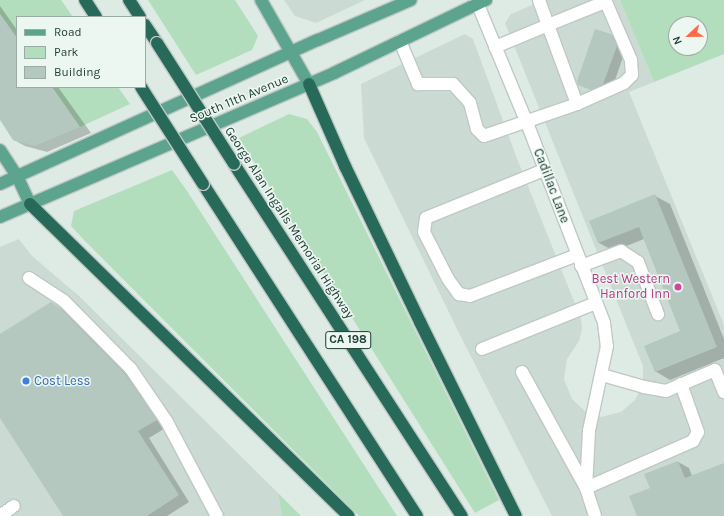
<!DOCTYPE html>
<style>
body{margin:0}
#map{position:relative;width:724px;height:516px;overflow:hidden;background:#ddebe4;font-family:Karla,sans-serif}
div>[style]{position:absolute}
.built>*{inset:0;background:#cbdad3}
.green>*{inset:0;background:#b3debd}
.shadow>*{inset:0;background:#0003}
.building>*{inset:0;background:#b5c8bf}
.roads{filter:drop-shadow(1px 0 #c0c8c6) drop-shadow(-1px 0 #c0c8c6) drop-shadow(0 1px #c0c8c6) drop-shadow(0 -1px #c0c8c6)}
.minor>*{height:12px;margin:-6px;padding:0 6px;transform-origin:6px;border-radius:6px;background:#fff}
.major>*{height:12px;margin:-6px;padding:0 6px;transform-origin:6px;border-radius:6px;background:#5da48e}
.highway>*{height:12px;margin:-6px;padding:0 6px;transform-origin:6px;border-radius:6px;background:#276a59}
.bridges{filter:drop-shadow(1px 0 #c0c8c6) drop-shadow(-1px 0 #c0c8c6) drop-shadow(0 1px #c0c8c6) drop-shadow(0 -1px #c0c8c6)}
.highway-bridge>*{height:12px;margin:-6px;padding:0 6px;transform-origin:6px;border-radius:6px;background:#276a59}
.dots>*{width:11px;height:11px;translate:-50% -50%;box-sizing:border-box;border:2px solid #edf7f2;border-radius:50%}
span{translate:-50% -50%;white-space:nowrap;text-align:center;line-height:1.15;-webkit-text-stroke:3px #edf7f2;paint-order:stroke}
.shield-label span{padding:1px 3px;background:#edf7f2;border:1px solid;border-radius:3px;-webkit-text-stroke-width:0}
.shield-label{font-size:12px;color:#1d3b32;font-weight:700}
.street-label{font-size:13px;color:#1d3b32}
.hotel-label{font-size:13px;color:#b23c85}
.right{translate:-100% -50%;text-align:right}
.shop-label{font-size:13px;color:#366cbe}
.left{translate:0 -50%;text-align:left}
.legend{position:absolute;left:16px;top:16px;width:130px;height:72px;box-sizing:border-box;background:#edf7f2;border:1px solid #9aaca5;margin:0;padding:5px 7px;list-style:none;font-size:12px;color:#1d3b32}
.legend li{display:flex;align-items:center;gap:8px;height:20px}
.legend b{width:20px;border:1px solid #9aaca5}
.north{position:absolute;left:668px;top:16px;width:40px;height:40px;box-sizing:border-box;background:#edf7f2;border:1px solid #9aaca5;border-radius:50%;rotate:248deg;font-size:11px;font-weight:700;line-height:16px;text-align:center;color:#1d3b32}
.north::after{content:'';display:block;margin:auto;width:14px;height:18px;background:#ff6b47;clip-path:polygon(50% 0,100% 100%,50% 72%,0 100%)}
</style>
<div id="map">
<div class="built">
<div style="clip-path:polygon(284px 0,365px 0,316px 23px,295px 16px)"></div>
<div style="clip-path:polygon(544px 0,620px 0,654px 82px,629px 92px,724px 325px,724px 516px,552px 516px,460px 335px,364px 138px,361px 84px,465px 34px,473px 39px,516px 156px,581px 319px,582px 329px,579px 341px,567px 359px,564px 379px,572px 399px,585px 411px,601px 417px,621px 412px,635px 400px,643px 384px,643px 366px,505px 23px,511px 14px)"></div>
<div style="clip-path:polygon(19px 239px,32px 256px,79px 296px,278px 493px,282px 516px,0 516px,0 247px)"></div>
</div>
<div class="green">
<div style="clip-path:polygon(0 0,61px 0,73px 17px,17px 17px,17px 38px,0 14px)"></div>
<div style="clip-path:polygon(148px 0,235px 0,258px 36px,252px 50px,196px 75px)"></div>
<div style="clip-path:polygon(evenodd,620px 0,724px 0,724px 54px,654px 82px,620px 0,676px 24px,700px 24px,700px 48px,676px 48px,676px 24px)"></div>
<div style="clip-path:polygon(52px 87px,118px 87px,130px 104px,80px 127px)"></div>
<div style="clip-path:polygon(289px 114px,307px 119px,317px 132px,499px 500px,475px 513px,239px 138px)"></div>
<div style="clip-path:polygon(172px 170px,187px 191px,397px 516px,359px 516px,85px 241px,71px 226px,74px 211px)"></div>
<div style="clip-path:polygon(278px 493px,301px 516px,282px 516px)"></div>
</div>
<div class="shadow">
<div style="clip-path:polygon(0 6px,17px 30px,17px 87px,58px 87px,91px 133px,47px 152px,25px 146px,14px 140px,0 118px)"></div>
<div style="clip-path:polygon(611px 35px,620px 40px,625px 51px,612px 89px,600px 94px,579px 84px)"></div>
<div style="clip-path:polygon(655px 196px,670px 204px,724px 339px,724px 358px,670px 380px,655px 371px,681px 332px,644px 239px,614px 251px,599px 243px,591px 222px)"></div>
<div style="clip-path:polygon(51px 303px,70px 314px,136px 381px,167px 427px,149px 438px,189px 502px,167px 516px,64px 516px,0 417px,0 335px)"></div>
<div style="clip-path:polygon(678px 462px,689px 468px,692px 476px,724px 464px,724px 516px,638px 516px,651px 488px,646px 474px)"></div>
</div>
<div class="building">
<div style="clip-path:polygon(0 14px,17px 38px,17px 87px,52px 87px,80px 127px,35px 146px,13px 140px,0 120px)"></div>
<div style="clip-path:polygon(595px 29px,611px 34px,617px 46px,603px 84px,591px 90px,578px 85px,577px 81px)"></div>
<div style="clip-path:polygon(655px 194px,717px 347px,655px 372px,644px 346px,680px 331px,639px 227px,598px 243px,589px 221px)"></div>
<div style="clip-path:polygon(51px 302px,59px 307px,125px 374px,157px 420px,138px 431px,179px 495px,147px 516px,63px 516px,0 418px,0 334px)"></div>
<div style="clip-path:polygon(678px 461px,685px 478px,724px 463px,724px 516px,637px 516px,629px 496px,650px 488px,644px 474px)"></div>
</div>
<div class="roads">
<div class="minor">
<div style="left:476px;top:0;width:133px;rotate:67.5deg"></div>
<div style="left:527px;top:123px;width:214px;rotate:68.9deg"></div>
<div style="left:604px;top:323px;width:23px;rotate:83deg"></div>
<div style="left:607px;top:346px;width:87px;rotate:102deg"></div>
<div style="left:589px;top:431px;width:57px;rotate:93deg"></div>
<div style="left:586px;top:488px;width:29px;rotate:72deg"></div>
<div style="left:400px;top:41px;width:47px;rotate:67.3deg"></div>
<div style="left:418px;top:84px;width:35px"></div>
<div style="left:453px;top:84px;width:25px;rotate:48deg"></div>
<div style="left:470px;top:103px;width:27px;rotate:75deg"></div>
<div style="left:477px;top:129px;width:10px;rotate:45deg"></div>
<div style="left:484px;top:136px;width:98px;rotate:-19deg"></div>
<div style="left:577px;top:104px;width:84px;rotate:-110.2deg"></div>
<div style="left:548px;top:25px;width:61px;rotate:-22deg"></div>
<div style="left:495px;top:47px;width:57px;rotate:-22.5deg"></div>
<div style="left:548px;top:25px;width:27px;rotate:-110deg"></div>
<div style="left:577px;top:104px;width:51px;rotate:-24.1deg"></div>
<div style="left:624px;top:83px;width:11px;rotate:-45deg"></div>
<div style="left:632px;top:75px;width:15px;rotate:-94deg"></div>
<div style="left:631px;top:60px;width:65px;rotate:-113.4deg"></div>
<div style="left:544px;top:170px;width:127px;rotate:157.9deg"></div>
<div style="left:426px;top:218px;width:14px;rotate:98deg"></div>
<div style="left:424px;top:232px;width:53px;rotate:62.9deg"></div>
<div style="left:448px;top:279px;width:19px;rotate:54deg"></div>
<div style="left:459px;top:294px;width:11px;rotate:10deg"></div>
<div style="left:470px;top:296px;width:115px;rotate:-21deg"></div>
<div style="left:581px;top:266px;width:43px;rotate:-20.6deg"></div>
<div style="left:621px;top:251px;width:20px;rotate:33deg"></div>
<div style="left:638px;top:262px;width:56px;rotate:69deg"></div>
<div style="left:29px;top:278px;width:42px;rotate:33.3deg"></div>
<div style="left:64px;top:301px;width:95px;rotate:45.4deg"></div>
<div style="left:131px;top:369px;width:64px;rotate:55.8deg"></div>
<div style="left:167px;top:422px;width:106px;rotate:62deg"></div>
<div style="left:482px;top:349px;width:123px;rotate:-22deg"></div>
<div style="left:522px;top:372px;width:132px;rotate:61.1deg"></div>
<div style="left:586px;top:488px;width:117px;rotate:-23.7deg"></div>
<div style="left:693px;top:441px;width:10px;rotate:-61deg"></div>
<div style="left:698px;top:432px;width:51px;rotate:-109.5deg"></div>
<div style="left:602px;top:375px;width:44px;rotate:15.9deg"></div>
<div style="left:644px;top:387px;width:22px;rotate:10deg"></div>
<div style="left:666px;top:391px;width:53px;rotate:-23.2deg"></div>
<div style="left:715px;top:370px;width:24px;rotate:68deg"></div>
<div style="left:0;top:516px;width:17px;rotate:-36deg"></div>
</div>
<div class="major">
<div style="left:261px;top:0;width:97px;rotate:60.3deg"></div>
<div style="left:0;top:150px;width:31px;rotate:57deg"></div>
<div style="left:17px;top:176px;width:31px;rotate:65deg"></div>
<div style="left:0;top:184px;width:349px;rotate:-24.4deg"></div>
<div style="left:318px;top:40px;width:101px;rotate:-23.3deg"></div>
<div style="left:0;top:217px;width:364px;rotate:-23.3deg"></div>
<div style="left:334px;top:73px;width:169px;rotate:-25.7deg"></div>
</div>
<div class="highway">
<div style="left:85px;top:0;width:20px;rotate:57deg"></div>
<div style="left:129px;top:0;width:20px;rotate:57deg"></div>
<div style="left:145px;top:25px;width:22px;rotate:56deg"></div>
<div style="left:309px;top:84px;width:90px;rotate:66.3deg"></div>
<div style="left:345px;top:166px;width:173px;rotate:64.3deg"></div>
<div style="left:420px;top:322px;width:216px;rotate:63.7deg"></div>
<div style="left:234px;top:164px;width:419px;rotate:57.1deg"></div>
<div style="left:203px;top:184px;width:395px;rotate:57.2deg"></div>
<div style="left:30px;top:204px;width:446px;rotate:44.4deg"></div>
</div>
</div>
<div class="bridges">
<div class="highway-bridge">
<div style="left:157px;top:43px;width:143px;rotate:57.5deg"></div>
<div style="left:141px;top:87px;width:115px;rotate:57.4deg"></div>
</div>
</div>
<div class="dots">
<div style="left:678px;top:287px;background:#d1479c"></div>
<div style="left:26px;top:381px;background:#3f7fe0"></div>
</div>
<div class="shield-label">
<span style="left:348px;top:340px">CA 198</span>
</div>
<div class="street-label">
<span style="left:239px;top:99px;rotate:-23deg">South 11th Avenue</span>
<span style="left:551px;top:186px;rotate:69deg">Cadillac Lane</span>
<span style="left:289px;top:223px;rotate:57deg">George Alan Ingalls Memorial Highway</span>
</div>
<div class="hotel-label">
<span class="right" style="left:670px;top:287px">Best Western<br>Hanford Inn</span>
</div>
<div class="shop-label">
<span class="left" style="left:34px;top:381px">Cost Less</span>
</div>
<ul class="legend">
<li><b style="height:5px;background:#5da48e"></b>Road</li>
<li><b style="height:11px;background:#b3debd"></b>Park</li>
<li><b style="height:11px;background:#b5c8bf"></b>Building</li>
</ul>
<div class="north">N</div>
</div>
